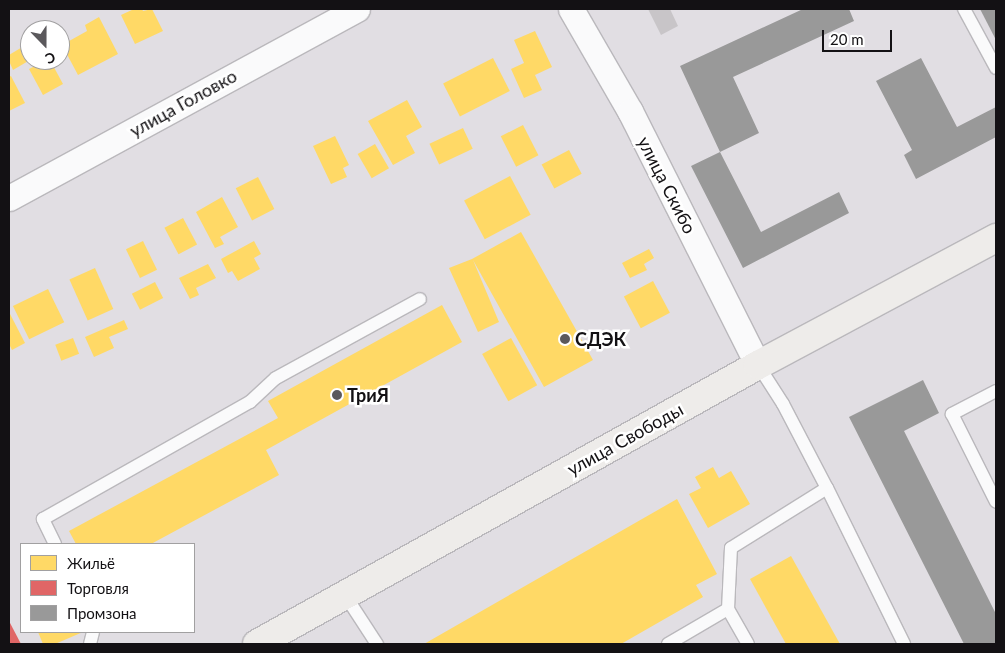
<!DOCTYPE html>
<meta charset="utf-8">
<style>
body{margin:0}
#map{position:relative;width:1005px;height:653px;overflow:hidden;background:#e1dee3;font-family:Lato,sans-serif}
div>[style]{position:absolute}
.homes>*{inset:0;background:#ffd966;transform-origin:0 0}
.shops>*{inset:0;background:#e06666}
.industry>*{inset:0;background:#999}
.building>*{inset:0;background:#c8c5c8}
.roads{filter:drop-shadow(1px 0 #bab8bc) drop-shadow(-1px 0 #bab8bc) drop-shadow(0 1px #bab8bc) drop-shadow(0 -1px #bab8bc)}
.lane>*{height:12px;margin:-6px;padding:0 6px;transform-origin:6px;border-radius:6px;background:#fafafb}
.street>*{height:25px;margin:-12.5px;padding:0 12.5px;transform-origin:12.5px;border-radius:12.5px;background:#fafafb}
.secondary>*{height:28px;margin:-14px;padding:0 14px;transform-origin:14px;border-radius:14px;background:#eeecea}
.dots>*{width:14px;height:14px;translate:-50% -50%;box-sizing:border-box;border:2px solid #fff;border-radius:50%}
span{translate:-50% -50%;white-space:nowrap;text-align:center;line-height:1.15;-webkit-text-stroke:5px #fff;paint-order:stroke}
.street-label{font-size:18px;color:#131114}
.poi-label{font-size:18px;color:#131114;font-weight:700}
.left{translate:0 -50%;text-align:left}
.frame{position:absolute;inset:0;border:10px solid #131114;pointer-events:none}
.legend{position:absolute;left:20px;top:543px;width:175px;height:90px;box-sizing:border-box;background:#fff;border:1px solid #a1a0a1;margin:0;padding:6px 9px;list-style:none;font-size:15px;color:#131114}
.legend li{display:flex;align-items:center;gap:10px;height:25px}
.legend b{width:25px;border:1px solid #a1a0a1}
.north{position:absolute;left:20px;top:20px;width:50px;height:50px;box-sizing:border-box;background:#fff;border:1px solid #a1a0a1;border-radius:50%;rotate:158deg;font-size:14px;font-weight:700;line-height:20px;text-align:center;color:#131114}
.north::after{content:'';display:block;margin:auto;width:18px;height:22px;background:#5b595c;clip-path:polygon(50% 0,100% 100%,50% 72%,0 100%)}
.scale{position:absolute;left:822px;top:30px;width:70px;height:22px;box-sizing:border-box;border:2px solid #131114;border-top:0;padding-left:6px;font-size:15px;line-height:18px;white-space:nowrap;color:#131114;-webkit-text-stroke:4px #fff;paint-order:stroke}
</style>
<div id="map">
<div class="homes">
<div style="clip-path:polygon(134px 9px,142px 9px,143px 11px,152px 9px,163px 31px,135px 44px,121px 15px)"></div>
<div style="clip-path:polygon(99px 17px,118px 54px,78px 75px,62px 45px,87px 31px,85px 25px)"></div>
<div style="clip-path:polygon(535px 31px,552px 67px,535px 75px,542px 90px,524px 98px,511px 69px,524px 63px,514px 40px)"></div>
<div style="clip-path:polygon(29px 43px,30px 60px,13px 70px,9px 61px,9px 55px)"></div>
<div style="left:493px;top:58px;width:37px;height:56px;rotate:63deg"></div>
<div style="clip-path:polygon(47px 60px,50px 60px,63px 84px,43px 95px,29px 69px)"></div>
<div style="clip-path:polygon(11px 76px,25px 103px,9px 111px,9px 77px)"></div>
<div style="clip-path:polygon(407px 100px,422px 127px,406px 136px,415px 153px,393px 165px,368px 121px)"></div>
<div style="left:523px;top:125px;width:34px;height:25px;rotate:63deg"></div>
<div style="left:463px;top:128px;width:23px;height:37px;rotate:65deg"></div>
<div style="clip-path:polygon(335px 136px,349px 165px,343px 168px,347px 177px,331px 184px,313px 146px)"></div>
<div style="left:375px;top:144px;width:28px;height:20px;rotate:60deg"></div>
<div style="left:569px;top:150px;width:27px;height:31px;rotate:62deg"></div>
<div style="left:510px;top:176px;width:44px;height:52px;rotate:62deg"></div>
<div style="left:258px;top:177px;width:36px;height:25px;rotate:63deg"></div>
<div style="clip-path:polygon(222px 197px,238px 227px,220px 237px,224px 244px,215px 248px,196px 212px)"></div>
<div style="left:183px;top:218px;width:30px;height:21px;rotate:62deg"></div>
<div style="clip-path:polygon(521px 232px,593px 360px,544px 387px,473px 260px,499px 322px,478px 332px,449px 268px,472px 259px)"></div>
<div style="left:143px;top:241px;width:32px;height:19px;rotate:64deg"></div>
<div style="clip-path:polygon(254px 241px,261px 254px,254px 258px,260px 269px,238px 281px,232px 271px,228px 273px,221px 259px)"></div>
<div style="clip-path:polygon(649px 249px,654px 258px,644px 264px,647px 270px,630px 278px,622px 263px)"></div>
<div style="clip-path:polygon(208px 264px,216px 278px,196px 288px,199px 295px,190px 299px,179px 278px)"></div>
<div style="left:95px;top:268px;width:45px;height:28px;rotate:66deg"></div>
<div style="left:653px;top:281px;width:36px;height:33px;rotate:62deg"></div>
<div style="left:155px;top:282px;width:18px;height:26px;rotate:63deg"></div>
<div style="left:48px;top:289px;width:37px;height:39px;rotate:64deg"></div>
<div style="clip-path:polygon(442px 305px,462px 342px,266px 450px,279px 475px,151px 544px,76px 544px,69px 531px,278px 418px,268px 401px)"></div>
<div style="clip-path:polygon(9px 312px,25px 343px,12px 350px,9px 344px)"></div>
<div style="clip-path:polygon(124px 320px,128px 329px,109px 337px,114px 348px,94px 357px,85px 337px)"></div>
<div style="left:73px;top:338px;width:17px;height:19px;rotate:69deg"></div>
<div style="left:511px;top:338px;width:54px;height:33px;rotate:61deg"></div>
<div style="clip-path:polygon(713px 467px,719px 478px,731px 471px,750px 504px,708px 528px,689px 494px,701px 488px,695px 477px)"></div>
<div style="clip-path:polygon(677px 499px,717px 574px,696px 585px,703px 597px,621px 644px,424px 644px)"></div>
<div style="clip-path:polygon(791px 556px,840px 644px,786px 644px,750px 579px)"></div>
<div style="clip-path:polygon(38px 632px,83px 632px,55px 644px,43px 644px)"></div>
</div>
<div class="shops">
<div style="clip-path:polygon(9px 621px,21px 644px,9px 644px)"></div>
</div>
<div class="industry">
<div style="clip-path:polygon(803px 9px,849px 9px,854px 21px,733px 77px,759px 133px,720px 152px,680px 66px)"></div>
<div style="clip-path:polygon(980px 9px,996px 9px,996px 40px)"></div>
<div style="clip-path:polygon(921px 58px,957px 127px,996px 107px,996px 137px,916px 179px,904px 155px,912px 150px,876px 81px)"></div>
<div style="clip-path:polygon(720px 152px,761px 232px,839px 192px,849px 213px,743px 268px,691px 166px)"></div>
<div style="clip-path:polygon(923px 380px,939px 413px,904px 431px,996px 614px,996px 644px,964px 644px,849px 417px)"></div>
</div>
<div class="building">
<div style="clip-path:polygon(648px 9px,670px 9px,678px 26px,661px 35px)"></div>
</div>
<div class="roads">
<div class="lane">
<div style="left:964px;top:9px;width:67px;rotate:61.5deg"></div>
<div style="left:758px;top:365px;width:46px;rotate:57.3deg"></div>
<div style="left:783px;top:404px;width:95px;rotate:62.4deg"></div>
<div style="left:996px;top:391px;width:50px;rotate:152.4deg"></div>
<div style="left:952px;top:414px;width:98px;rotate:63.4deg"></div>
<div style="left:55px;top:544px;width:28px;rotate:-116deg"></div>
<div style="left:43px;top:519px;width:238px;rotate:-29.5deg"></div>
<div style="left:250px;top:402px;width:35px;rotate:-43deg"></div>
<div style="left:276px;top:378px;width:164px;rotate:-28.7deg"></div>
<div style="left:345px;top:595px;width:59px;rotate:56.9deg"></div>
<div style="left:728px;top:609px;width:61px;rotate:-87.2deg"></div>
<div style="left:731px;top:548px;width:113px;rotate:-32deg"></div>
<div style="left:827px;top:488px;width:174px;rotate:63.7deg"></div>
<div style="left:90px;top:644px;width:12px;rotate:-76deg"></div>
<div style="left:668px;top:644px;width:69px;rotate:-30.3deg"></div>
<div style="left:728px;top:609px;width:40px;rotate:60.3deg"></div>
</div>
<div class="street">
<div style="left:571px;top:9px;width:118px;rotate:60deg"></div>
<div style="left:630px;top:111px;width:284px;rotate:63.3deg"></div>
<div style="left:9px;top:198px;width:396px;rotate:-28.5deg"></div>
</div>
<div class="secondary">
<div style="left:257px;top:644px;width:573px;rotate:-29.11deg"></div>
<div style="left:758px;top:365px;width:270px;rotate:-28.1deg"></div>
</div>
</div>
<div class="dots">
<div style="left:565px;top:339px;background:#5b595c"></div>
<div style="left:337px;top:395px;background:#5b595c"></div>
</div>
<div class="street-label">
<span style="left:183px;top:103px;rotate:-29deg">улица Головко</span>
<span style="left:667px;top:185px;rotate:63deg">улица Скибо</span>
<span style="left:625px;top:439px;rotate:-29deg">улица Свободы</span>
</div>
<div class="poi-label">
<span class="left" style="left:575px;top:339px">СДЭК</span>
<span class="left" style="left:347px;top:395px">ТриЯ</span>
</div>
<div class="frame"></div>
<ul class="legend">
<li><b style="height:14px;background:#ffd966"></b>Жильё</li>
<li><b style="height:14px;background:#e06666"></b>Торговля</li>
<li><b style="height:14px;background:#999"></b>Промзона</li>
</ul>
<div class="north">С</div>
<div class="scale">20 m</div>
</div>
